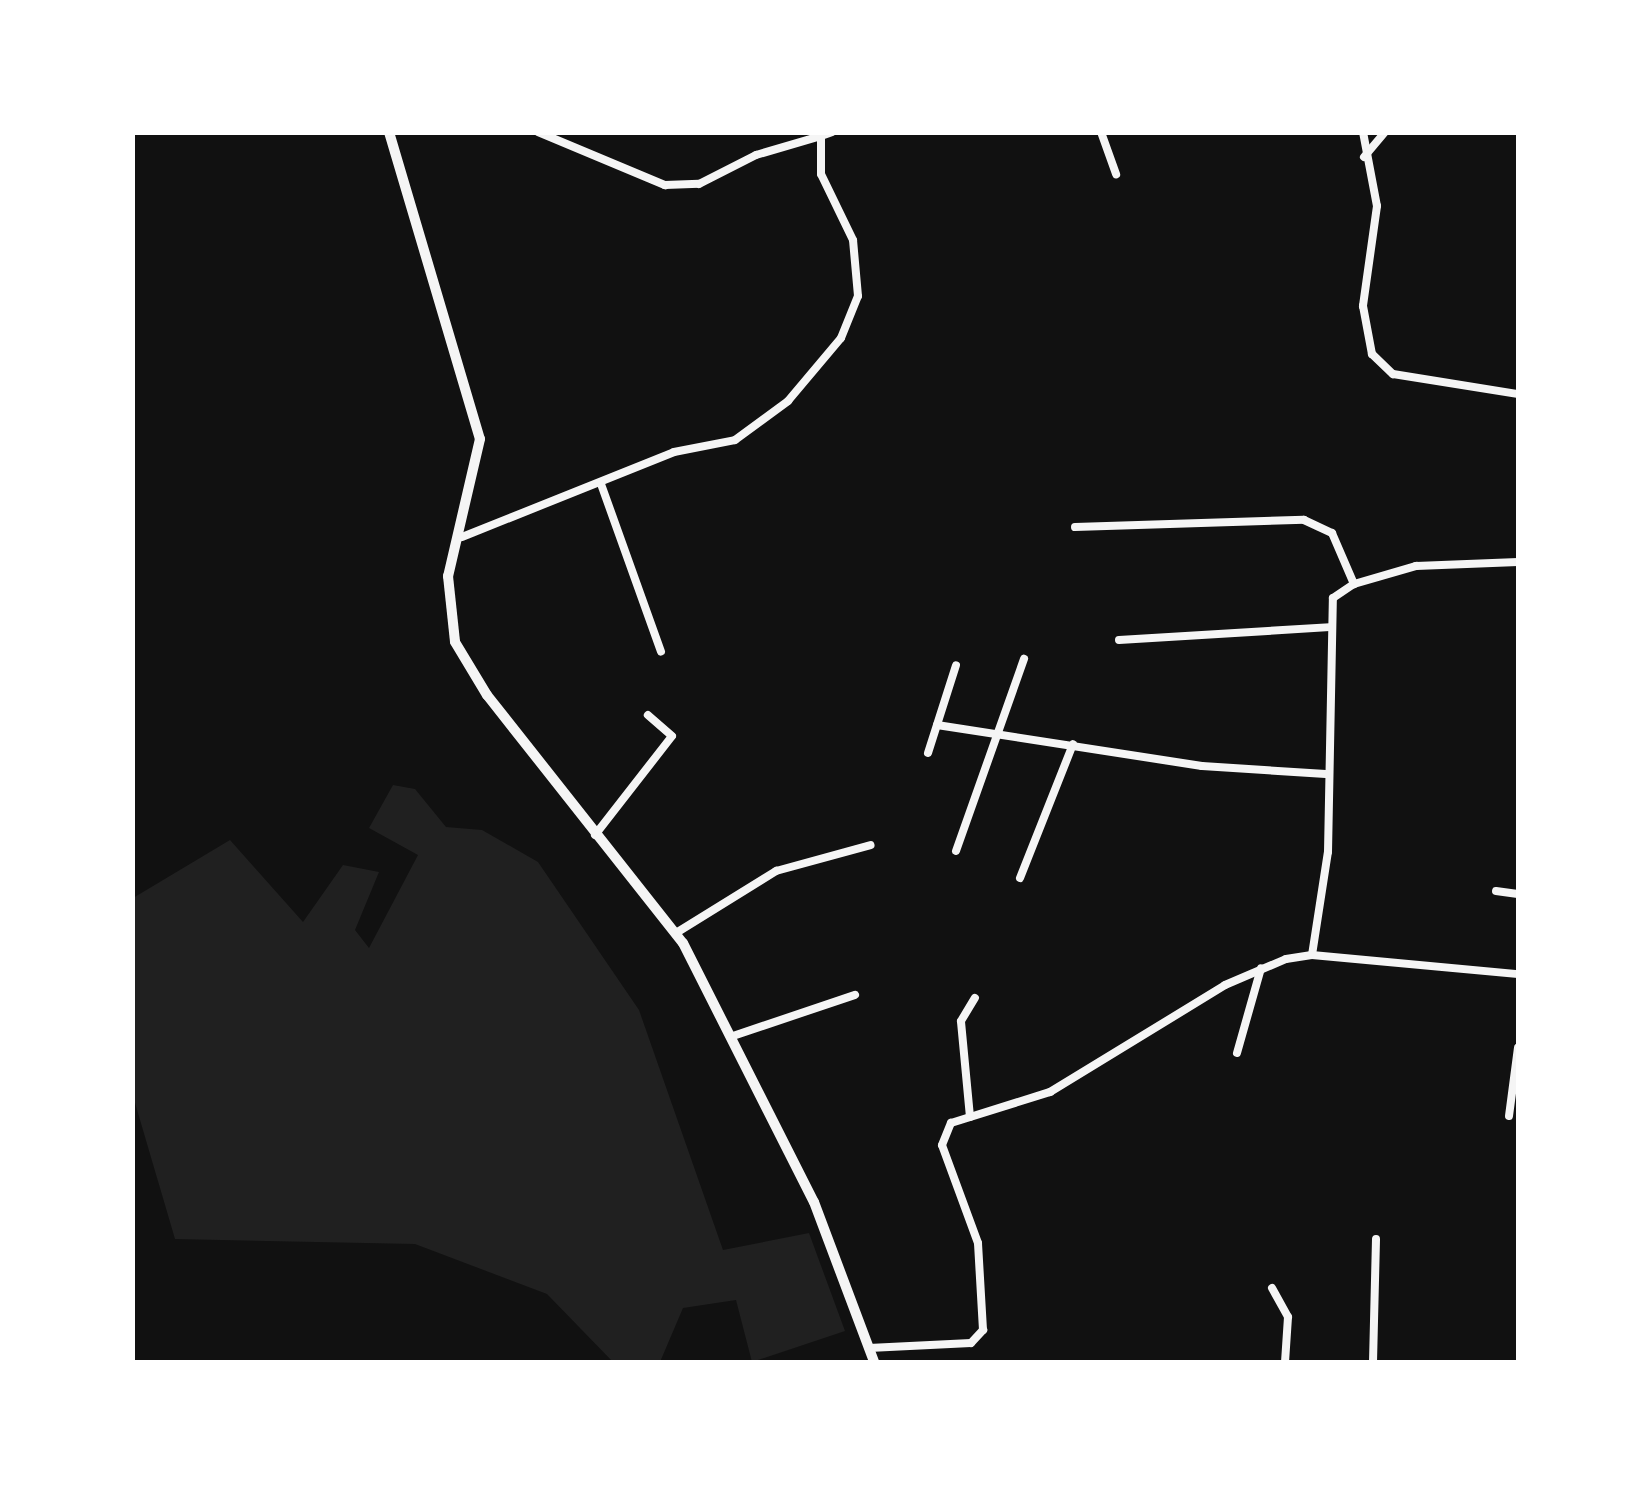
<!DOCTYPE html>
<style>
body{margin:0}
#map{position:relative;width:1651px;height:1495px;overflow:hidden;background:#111;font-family:Jost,sans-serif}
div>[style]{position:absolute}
.green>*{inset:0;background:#202020}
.minor>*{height:8px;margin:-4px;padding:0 4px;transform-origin:4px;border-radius:4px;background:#f5f5f5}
.tertiary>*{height:10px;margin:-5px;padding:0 5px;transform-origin:5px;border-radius:5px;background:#f5f5f5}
span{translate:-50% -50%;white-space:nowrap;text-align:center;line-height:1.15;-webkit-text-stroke:8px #fff;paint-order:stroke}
.frame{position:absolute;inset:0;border:135px solid #fff;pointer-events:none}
</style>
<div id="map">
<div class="green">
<div style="clip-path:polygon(393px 785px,415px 789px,446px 827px,482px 830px,538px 862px,639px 1010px,723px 1250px,809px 1233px,845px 1331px,752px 1362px,736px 1300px,683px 1308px,660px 1362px,613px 1362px,547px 1294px,415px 1244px,175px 1239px,133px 1096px,133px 898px,230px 840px,303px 922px,343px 865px,379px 872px,355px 930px,369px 948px,418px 855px,369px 828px)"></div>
</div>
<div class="minor">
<div style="left:538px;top:132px;width:138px;rotate:22.7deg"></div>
<div style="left:665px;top:185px;width:34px;rotate:-2deg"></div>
<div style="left:699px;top:184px;width:64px;rotate:-27deg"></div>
<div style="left:756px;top:155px;width:68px;rotate:-16.3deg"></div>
<div style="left:1101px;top:132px;width:45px;rotate:70.3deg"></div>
<div style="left:1363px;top:132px;width:75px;rotate:79.3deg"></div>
<div style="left:1377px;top:206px;width:101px;rotate:98deg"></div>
<div style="left:1363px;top:306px;width:49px;rotate:79.4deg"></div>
<div style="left:1372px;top:354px;width:29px;rotate:44deg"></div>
<div style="left:1393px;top:374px;width:127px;rotate:9.1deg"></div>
<div style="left:1364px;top:157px;width:33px;rotate:-50deg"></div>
<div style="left:601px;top:484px;width:178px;rotate:70.3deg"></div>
<div style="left:1075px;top:527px;width:229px;rotate:-1.8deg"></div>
<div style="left:1304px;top:520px;width:31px;rotate:25deg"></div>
<div style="left:1332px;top:533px;width:56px;rotate:66.7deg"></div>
<div style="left:462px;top:537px;width:228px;rotate:-21.8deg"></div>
<div style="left:674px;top:452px;width:62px;rotate:-11.1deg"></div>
<div style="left:735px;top:440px;width:66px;rotate:-36.3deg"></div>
<div style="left:788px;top:401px;width:82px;rotate:-49.9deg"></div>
<div style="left:841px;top:338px;width:45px;rotate:-68deg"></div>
<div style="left:858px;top:296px;width:56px;rotate:-95.1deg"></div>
<div style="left:853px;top:240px;width:73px;rotate:-115.9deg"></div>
<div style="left:821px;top:174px;width:38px;rotate:-90deg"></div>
<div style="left:821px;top:136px;width:12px;rotate:-20deg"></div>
<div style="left:1119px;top:640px;width:211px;rotate:-3.5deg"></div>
<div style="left:937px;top:725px;width:268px;rotate:8.8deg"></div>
<div style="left:1202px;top:766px;width:124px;rotate:3.7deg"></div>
<div style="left:928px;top:753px;width:92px;rotate:-72.3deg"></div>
<div style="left:595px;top:835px;width:125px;rotate:-52.1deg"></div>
<div style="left:672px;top:736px;width:32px;rotate:-139deg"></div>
<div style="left:956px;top:851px;width:204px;rotate:-70.5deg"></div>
<div style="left:1020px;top:878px;width:144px;rotate:-68.4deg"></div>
<div style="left:1496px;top:891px;width:22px;rotate:8deg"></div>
<div style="left:676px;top:933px;width:118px;rotate:-31.8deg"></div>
<div style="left:776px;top:871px;width:98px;rotate:-15.3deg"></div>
<div style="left:1312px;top:955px;width:104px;rotate:-81.2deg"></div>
<div style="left:1328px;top:852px;width:254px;rotate:-88.9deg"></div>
<div style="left:1333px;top:598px;width:25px;rotate:-34deg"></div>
<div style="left:1354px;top:584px;width:65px;rotate:-16.2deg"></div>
<div style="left:1416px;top:566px;width:102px;rotate:-2.2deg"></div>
<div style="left:730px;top:1037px;width:132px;rotate:-18.6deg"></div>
<div style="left:1237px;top:1053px;width:88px;rotate:-74.2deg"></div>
<div style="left:1509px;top:1116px;width:69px;rotate:-82.5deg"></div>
<div style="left:970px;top:1117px;width:96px;rotate:-95.4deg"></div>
<div style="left:961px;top:1021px;width:27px;rotate:-59deg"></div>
<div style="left:1272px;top:1288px;width:33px;rotate:61deg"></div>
<div style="left:1288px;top:1317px;width:45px;rotate:93.8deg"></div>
<div style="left:869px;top:1348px;width:102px;rotate:-2.8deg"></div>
<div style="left:971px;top:1343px;width:18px;rotate:-47deg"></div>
<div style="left:983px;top:1330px;width:87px;rotate:-93.3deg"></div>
<div style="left:978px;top:1243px;width:104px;rotate:-110.2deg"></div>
<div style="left:942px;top:1145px;width:24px;rotate:-68deg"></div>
<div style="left:951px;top:1123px;width:104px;rotate:-17.4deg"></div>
<div style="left:1050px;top:1092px;width:205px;rotate:-31.4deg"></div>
<div style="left:1225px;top:985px;width:66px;rotate:-23.1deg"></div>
<div style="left:1286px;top:959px;width:26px;rotate:-9deg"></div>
<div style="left:1312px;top:955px;width:207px;rotate:5.3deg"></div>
<div style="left:1373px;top:1362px;width:123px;rotate:-88.6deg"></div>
</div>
<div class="tertiary">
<div style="left:389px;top:132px;width:320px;rotate:73.5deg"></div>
<div style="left:480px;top:439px;width:141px;rotate:103.1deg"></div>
<div style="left:448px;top:576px;width:66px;rotate:83.9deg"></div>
<div style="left:455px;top:642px;width:62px;rotate:58.9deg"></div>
<div style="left:487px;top:695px;width:316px;rotate:51.7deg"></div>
<div style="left:683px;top:943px;width:290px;rotate:63.2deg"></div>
<div style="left:814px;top:1202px;width:171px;rotate:69.4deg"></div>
</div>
<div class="frame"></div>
</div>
